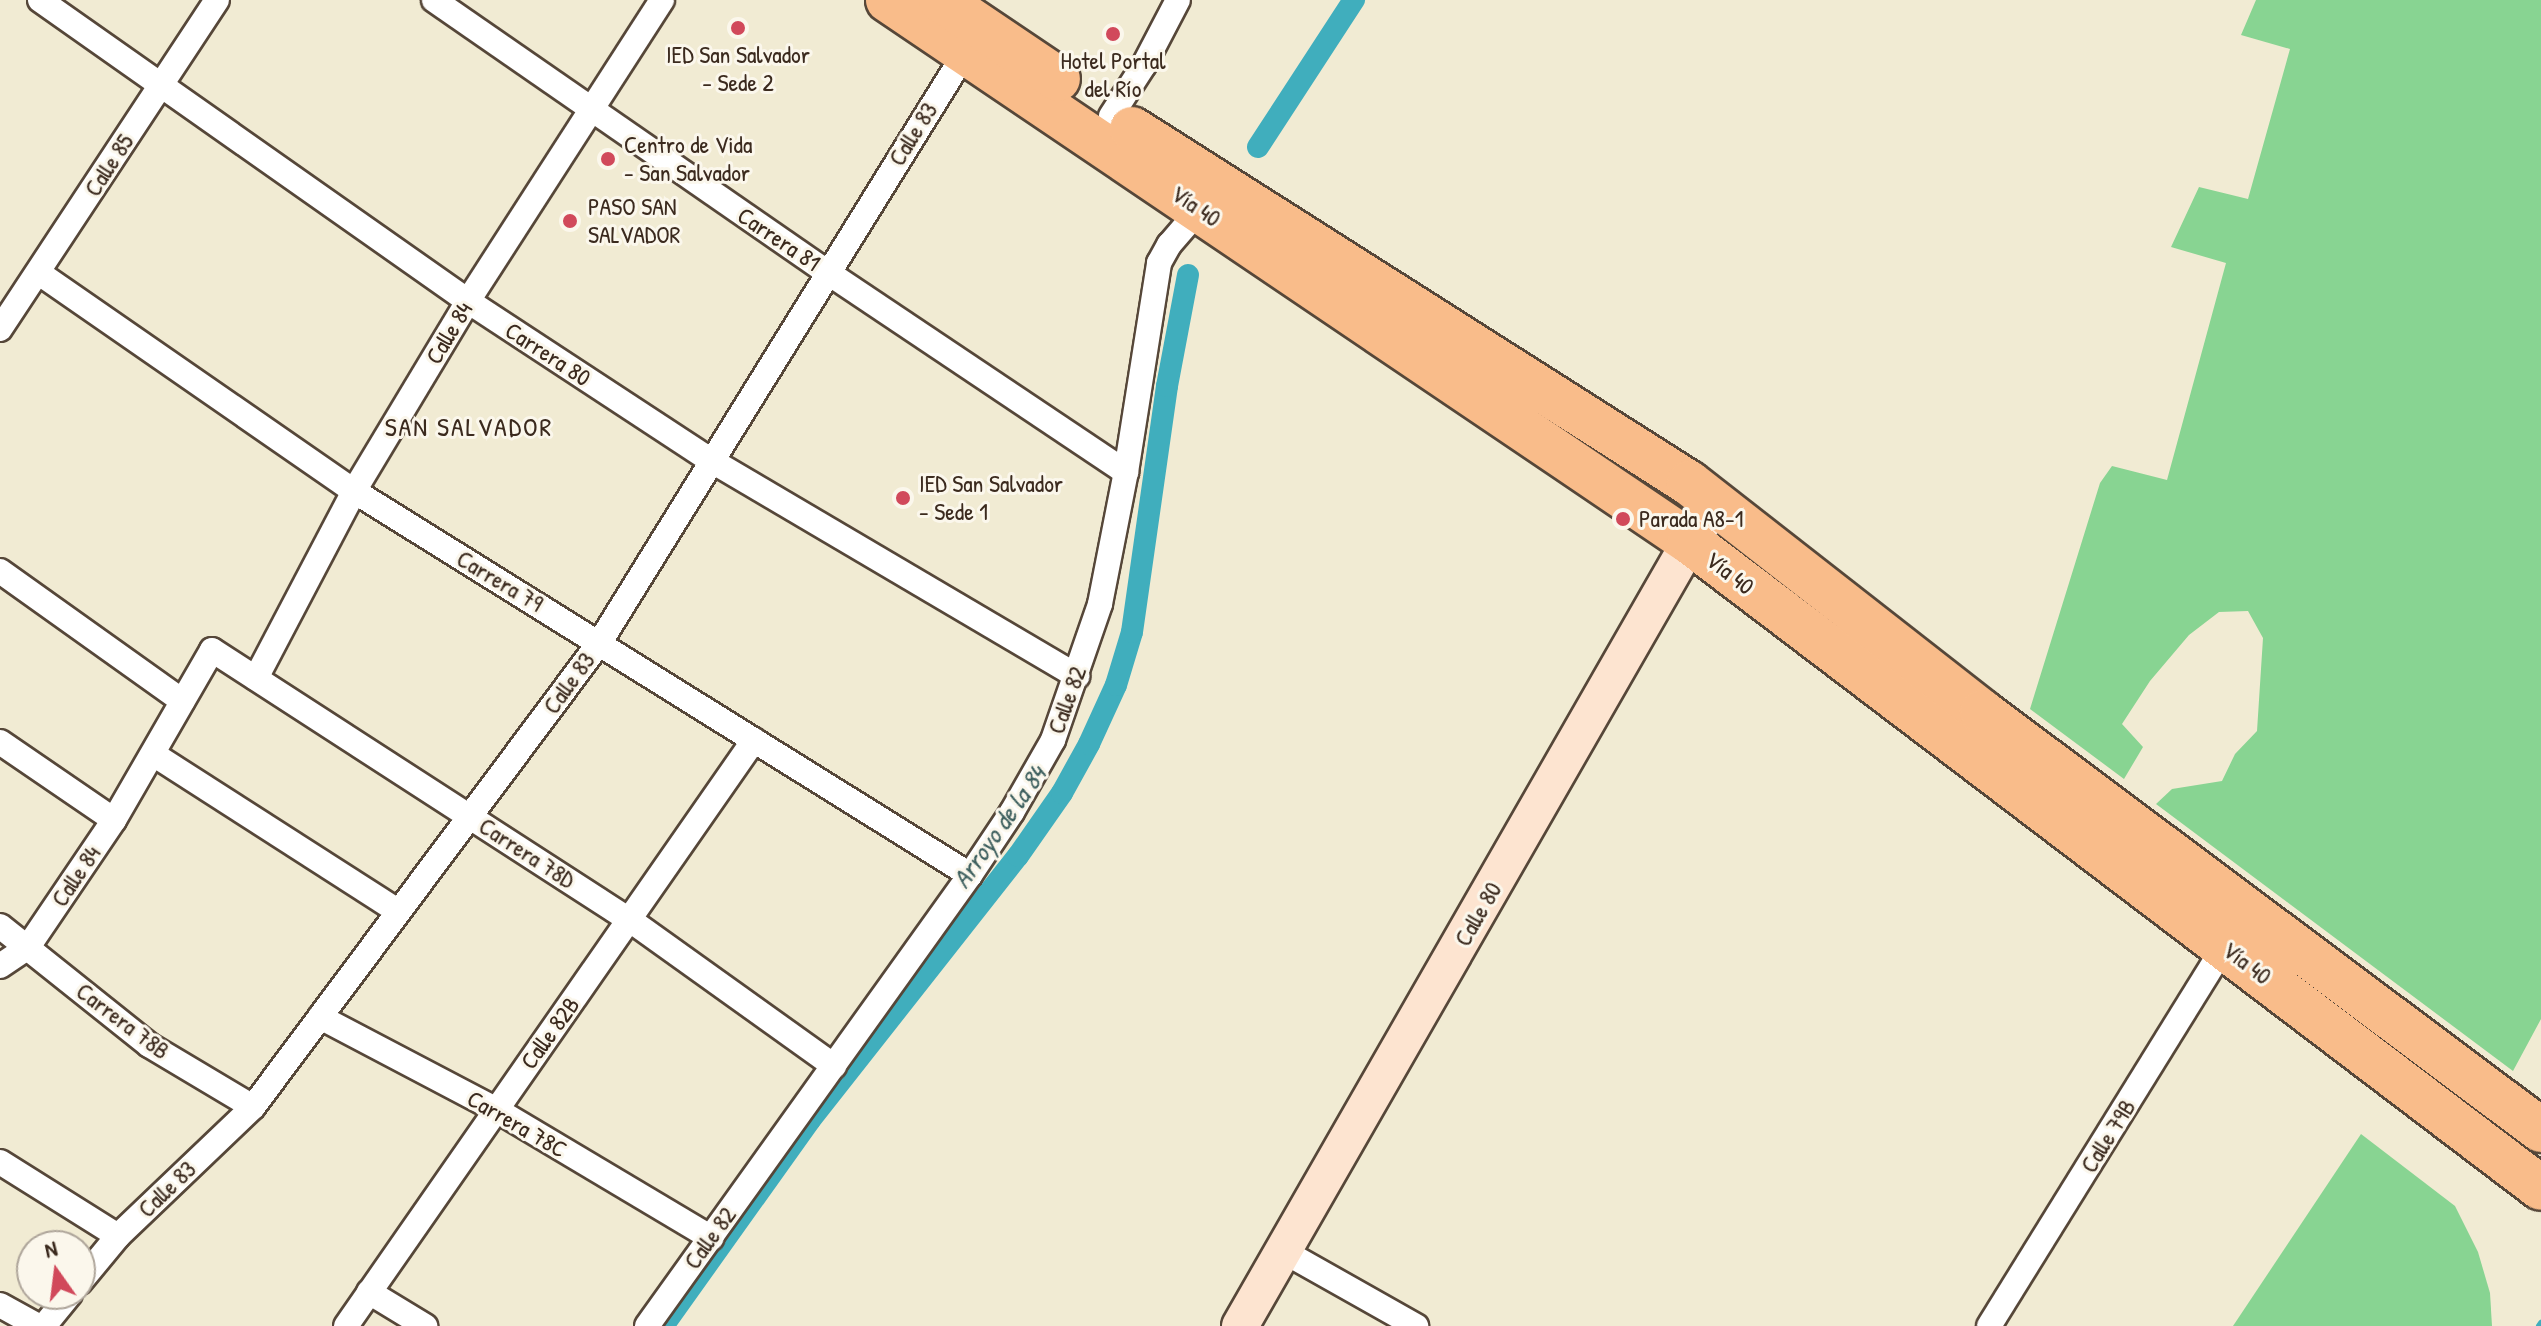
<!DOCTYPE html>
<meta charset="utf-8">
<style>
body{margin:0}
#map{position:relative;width:2541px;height:1326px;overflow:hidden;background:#f1ebd3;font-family:"Patrick Hand",sans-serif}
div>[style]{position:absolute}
.green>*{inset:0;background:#88d492}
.stream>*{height:6px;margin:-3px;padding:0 3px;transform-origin:3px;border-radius:3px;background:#40aebd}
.canal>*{height:22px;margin:-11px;padding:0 11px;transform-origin:11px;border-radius:11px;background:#40aebd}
.roads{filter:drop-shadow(2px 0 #564739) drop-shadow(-2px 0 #564739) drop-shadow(0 2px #564739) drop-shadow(0 -2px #564739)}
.street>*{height:24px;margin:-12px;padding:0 12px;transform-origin:12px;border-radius:12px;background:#fff}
.secondary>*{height:36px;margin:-18px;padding:0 18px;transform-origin:18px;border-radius:18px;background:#fde4d0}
.highway>*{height:44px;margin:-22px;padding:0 22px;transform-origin:22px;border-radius:22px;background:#f9bc8a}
.dots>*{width:22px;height:22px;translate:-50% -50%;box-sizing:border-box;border:4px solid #fbf7ec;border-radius:50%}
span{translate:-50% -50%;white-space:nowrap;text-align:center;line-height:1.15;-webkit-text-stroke:6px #fbf7ec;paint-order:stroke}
.poi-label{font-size:24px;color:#3b2a1e}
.left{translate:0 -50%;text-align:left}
.street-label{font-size:24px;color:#3b2a1e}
.neighbourhood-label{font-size:26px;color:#3b2a1e;letter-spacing:2px}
.water-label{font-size:26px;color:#3d5f5e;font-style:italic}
.north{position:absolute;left:16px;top:1230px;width:80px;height:80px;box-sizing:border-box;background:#fbf7ec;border:2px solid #aea59a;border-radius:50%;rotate:346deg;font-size:22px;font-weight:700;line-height:32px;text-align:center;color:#3b2a1e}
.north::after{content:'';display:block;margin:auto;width:28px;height:36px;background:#d1495b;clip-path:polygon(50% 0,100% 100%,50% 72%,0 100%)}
</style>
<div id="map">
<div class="green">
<div style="clip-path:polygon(2256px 0,2541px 0,2541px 1019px,2513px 1071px,2156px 804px,2172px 789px,2222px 781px,2235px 754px,2257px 731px,2263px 638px,2248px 611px,2219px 612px,2189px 635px,2150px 681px,2122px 724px,2143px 747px,2124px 779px,2030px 709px,2100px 483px,2112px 466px,2167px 480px,2226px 263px,2171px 247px,2199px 187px,2248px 199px,2290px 49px,2241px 35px)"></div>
<div style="clip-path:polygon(2361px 1134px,2455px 1206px,2478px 1252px,2490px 1293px,2492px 1326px,2233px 1326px)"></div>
</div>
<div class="stream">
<div style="left:2539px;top:1326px;width:4px;rotate:-56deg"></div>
</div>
<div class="canal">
<div style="left:1258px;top:147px;width:176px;rotate:-56.9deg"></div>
<div style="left:663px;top:1326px;width:253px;rotate:-54.5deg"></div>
<div style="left:810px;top:1120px;width:336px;rotate:-51.8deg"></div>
<div style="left:1018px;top:856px;width:77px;rotate:-55.1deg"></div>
<div style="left:1062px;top:793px;width:56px;rotate:-61.1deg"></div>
<div style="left:1089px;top:744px;width:65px;rotate:-65.4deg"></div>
<div style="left:1116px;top:685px;width:55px;rotate:-73.2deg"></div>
<div style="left:1132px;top:632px;width:248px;rotate:-81.9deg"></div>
<div style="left:1167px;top:386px;width:113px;rotate:-79.3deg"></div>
</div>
<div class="roads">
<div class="street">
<div style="left:40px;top:0;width:523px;rotate:35.12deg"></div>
<div style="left:468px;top:301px;width:292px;rotate:33.3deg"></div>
<div style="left:712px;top:461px;width:424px;rotate:30.5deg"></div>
<div style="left:434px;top:0;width:478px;rotate:34.7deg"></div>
<div style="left:827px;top:272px;width:360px;rotate:33.8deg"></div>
<div style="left:1111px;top:116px;width:61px;rotate:-57.1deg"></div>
<div style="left:1144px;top:65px;width:73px;rotate:-62.4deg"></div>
<div style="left:39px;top:273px;width:383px;rotate:34.7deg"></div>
<div style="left:354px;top:491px;width:726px;rotate:31.94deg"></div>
<div style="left:0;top:329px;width:394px;rotate:-56.6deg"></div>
<div style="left:0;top:571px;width:224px;rotate:35.5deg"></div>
<div style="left:256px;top:678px;width:211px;rotate:-62.3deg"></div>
<div style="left:354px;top:491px;width:222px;rotate:-59deg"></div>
<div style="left:468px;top:301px;width:358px;rotate:-57.2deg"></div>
<div style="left:0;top:742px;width:138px;rotate:34.4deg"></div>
<div style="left:153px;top:754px;width:291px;rotate:32.7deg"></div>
<div style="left:0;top:926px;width:191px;rotate:38.6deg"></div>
<div style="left:149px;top:1045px;width:121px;rotate:30.8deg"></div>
<div style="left:0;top:966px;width:34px;rotate:-34deg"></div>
<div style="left:28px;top:947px;width:153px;rotate:-55.9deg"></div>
<div style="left:114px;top:820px;width:196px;rotate:-60deg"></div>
<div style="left:212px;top:650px;width:498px;rotate:32.9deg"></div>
<div style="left:630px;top:920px;width:251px;rotate:35.6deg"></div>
<div style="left:320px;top:1017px;width:198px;rotate:27.7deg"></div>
<div style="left:495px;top:1109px;width:252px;rotate:30.8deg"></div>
<div style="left:0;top:1162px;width:139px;rotate:32.1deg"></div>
<div style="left:1283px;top:1251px;width:153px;rotate:29.4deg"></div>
<div style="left:80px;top:1282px;width:60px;rotate:-50.4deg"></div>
<div style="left:118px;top:1236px;width:187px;rotate:-43.7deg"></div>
<div style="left:253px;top:1107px;width:580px;rotate:-53.27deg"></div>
<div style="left:600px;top:642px;width:702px;rotate:-58.21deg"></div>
<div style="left:369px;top:1292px;width:66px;rotate:31.3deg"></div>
<div style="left:0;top:1305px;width:43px;rotate:28.9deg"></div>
<div style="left:44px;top:1326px;width:41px;rotate:-50.9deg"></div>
<div style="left:346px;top:1326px;width:714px;rotate:-55.15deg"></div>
<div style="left:647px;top:1326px;width:555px;rotate:-54.39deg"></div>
<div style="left:970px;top:875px;width:76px;rotate:-56.3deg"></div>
<div style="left:1012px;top:812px;width:83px;rotate:-60.3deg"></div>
<div style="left:1053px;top:740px;width:144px;rotate:-70.9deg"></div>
<div style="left:1100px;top:604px;width:135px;rotate:-78.9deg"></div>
<div style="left:1126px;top:472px;width:212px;rotate:-81deg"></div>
<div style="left:1159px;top:263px;width:21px;rotate:-61deg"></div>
<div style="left:1169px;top:245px;width:48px;rotate:-49.3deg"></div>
<div style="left:1989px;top:1326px;width:447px;rotate:-58.2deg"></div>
</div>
<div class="secondary">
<div style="left:1240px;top:1326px;width:904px;rotate:-60.15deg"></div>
<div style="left:1690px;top:542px;width:47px;rotate:-56.3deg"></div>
</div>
<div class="highway">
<div style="left:888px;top:0;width:968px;rotate:34.05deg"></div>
<div style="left:1690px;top:542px;width:1068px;rotate:37.2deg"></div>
<div style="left:941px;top:0;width:141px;rotate:34deg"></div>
<div style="left:1132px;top:129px;width:660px;rotate:32.44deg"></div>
<div style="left:1689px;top:483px;width:372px;rotate:38deg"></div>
<div style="left:1982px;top:712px;width:698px;rotate:36.79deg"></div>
</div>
</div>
<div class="dots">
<div style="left:738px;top:28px;background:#d1495b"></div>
<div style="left:1113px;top:34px;background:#d1495b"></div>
<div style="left:608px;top:159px;background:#d1495b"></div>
<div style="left:570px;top:221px;background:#d1495b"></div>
<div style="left:903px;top:498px;background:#d1495b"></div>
<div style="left:1623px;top:519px;background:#d1495b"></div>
</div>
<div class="poi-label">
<span style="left:738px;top:69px">IED San Salvador<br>- Sede 2</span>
<span style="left:1113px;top:75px">Hotel Portal<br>del Río</span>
<span class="left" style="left:624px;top:159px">Centro de Vida<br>- San Salvador</span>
<span class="left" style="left:588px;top:221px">PASO SAN<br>SALVADOR</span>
<span class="left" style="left:919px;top:498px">IED San Salvador<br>- Sede 1</span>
<span class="left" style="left:1639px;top:519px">Parada A8-1</span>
</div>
<div class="street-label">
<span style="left:913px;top:134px;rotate:-58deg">Calle 83</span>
<span style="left:109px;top:165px;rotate:-57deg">Calle 85</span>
<span style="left:1196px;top:206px;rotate:34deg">Vía 40</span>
<span style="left:779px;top:239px;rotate:34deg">Carrera 81</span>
<span style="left:449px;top:333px;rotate:-59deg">Calle 84</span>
<span style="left:548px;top:354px;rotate:33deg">Carrera 80</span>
<span style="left:1730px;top:573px;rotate:38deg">Vía 40</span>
<span style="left:500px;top:581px;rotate:31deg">Carrera 79</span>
<span style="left:569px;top:683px;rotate:-54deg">Calle 83</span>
<span style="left:1067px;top:700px;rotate:-70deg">Calle 82</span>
<span style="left:527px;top:853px;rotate:33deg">Carrera 78D</span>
<span style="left:76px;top:876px;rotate:-56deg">Calle 84</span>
<span style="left:1478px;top:914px;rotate:-60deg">Calle 80</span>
<span style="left:2247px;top:963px;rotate:37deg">Vía 40</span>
<span style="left:123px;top:1021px;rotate:37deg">Carrera 78B</span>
<span style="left:550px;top:1033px;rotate:-54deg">Calle 82B</span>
<span style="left:517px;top:1124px;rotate:30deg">Carrera 78C</span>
<span style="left:2108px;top:1136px;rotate:-58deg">Calle 79B</span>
<span style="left:167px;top:1189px;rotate:-44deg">Calle 83</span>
<span style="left:710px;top:1238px;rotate:-54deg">Calle 82</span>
</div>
<div class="neighbourhood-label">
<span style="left:469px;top:427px">SAN SALVADOR</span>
</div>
<div class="water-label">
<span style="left:999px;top:827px;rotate:-55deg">Arroyo de la 84</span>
</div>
<div class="north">N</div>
</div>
